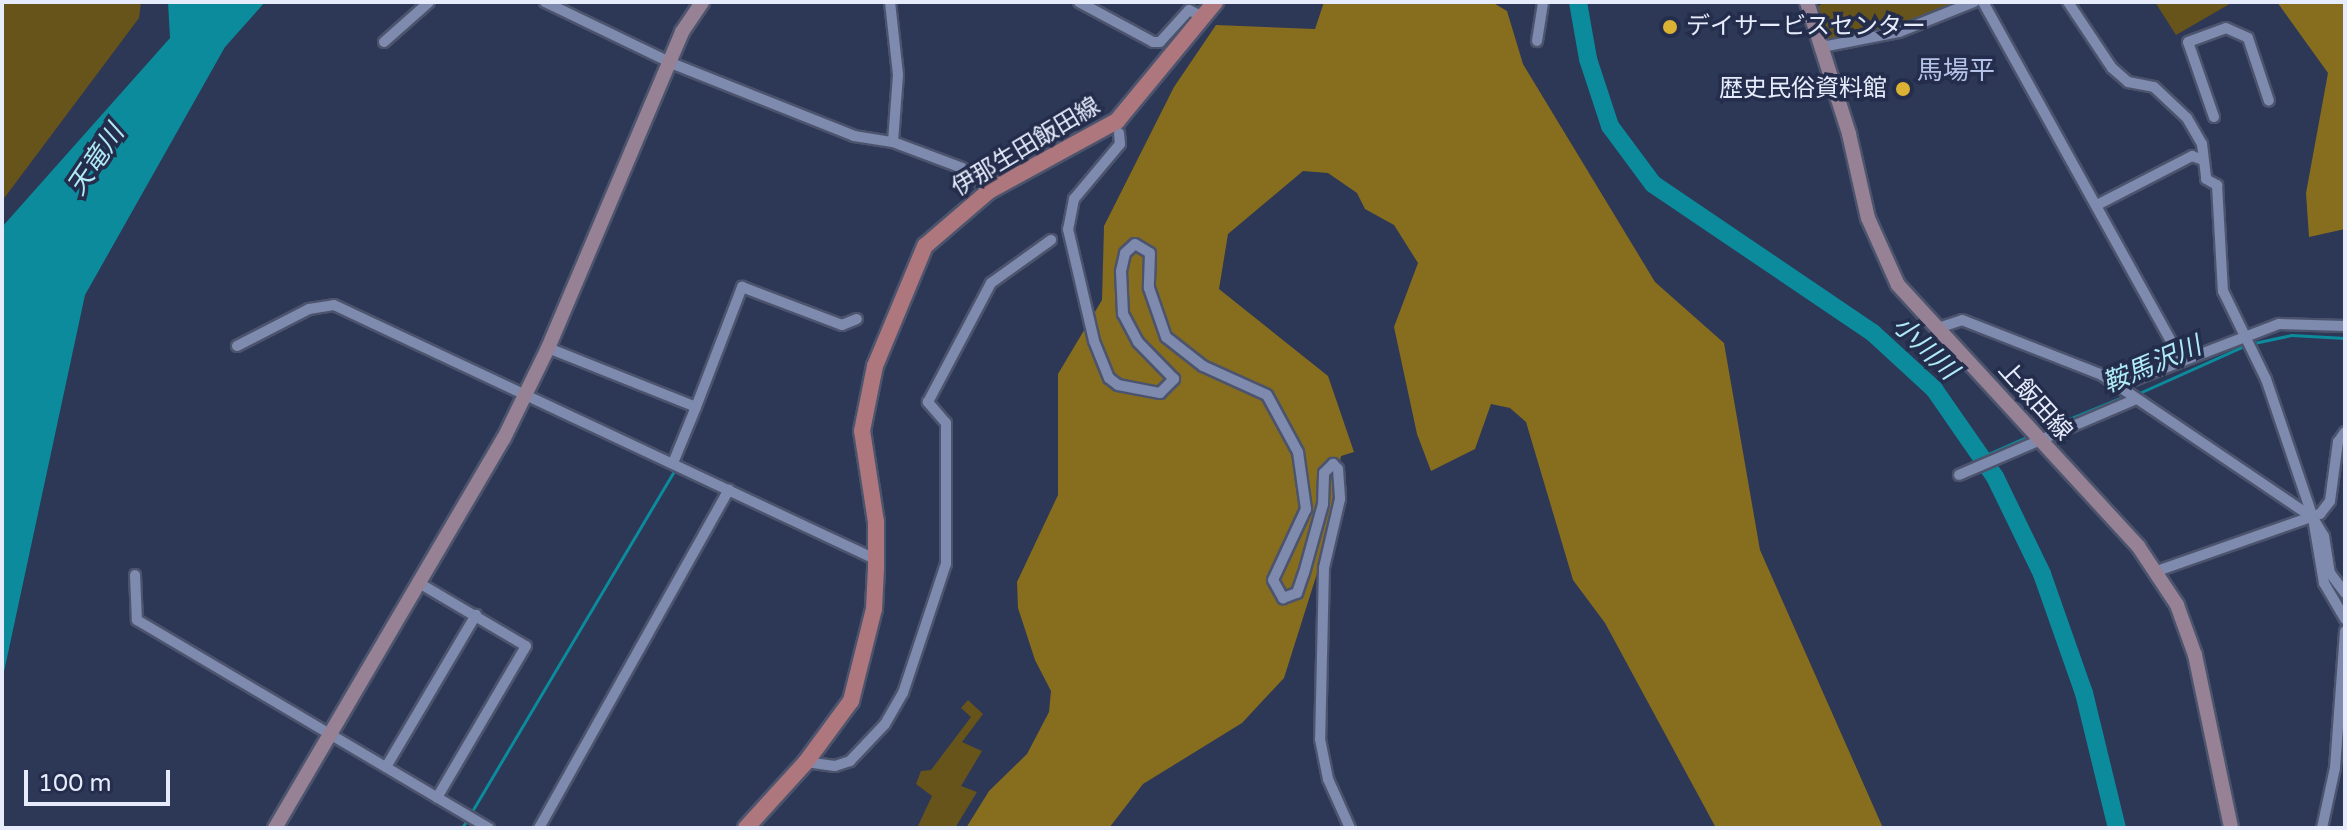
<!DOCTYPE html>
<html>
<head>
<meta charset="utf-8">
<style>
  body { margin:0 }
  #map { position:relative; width:2347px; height:830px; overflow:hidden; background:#2d3756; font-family:"Varela Round","Noto Sans JP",sans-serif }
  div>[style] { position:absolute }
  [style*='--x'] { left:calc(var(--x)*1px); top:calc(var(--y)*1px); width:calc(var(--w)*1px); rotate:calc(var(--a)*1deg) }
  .green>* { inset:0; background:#67541b }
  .forest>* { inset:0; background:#876d1e }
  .water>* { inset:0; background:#0b8b9c }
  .stream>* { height:3px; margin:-1.5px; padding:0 1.5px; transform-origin:1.5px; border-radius:1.5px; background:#0b8b9c }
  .river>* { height:18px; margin:-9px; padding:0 9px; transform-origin:9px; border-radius:9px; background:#0b8b9c }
  .roads { filter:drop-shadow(2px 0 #4c546d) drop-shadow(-2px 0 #4c546d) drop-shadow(0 2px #4c546d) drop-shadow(0 -2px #4c546d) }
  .street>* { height:10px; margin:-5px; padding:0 5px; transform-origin:5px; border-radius:5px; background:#7e8aae }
  .secondary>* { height:14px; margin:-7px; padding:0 7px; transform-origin:7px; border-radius:7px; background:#968195 }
  .primary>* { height:16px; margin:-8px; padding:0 8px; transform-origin:8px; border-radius:8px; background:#ae777d }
  .dots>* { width:22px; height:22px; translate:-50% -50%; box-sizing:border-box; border:4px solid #242d4b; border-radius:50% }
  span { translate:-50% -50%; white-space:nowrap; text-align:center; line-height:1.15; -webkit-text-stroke:7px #242d4b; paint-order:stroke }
  .poi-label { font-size:24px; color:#e6ecfc }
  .left { translate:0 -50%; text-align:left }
  .right { translate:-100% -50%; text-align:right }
  .street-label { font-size:24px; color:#e6ecfc }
  .neighbourhood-label { font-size:26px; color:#b5c3e9 }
  .water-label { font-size:26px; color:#afeaf5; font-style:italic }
  .frame { position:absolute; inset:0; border:4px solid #e6ecfc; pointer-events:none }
  .scale { position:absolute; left:24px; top:770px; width:146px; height:36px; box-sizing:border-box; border:4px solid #e6ecfc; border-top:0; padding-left:10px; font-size:24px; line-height:28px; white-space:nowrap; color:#e6ecfc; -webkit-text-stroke:6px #242d4b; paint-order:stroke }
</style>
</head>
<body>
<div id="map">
  <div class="green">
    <i style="clip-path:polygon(2px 2px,141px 2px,139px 18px,2px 201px)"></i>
    <i style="clip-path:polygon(1824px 2px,1972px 2px,1963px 11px,1822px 47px,1813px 10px)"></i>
    <i style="clip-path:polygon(2155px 2px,2233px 2px,2176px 35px)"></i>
    <i style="clip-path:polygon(968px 700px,983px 714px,962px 742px,982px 751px,961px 786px,977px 792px,955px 828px,917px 828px,932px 796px,916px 784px,921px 771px,931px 770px,971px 717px,961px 708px)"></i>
  </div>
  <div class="forest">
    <i style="clip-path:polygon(1324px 2px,1492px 2px,1507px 11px,1523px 64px,1655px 282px,1724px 343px,1760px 550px,1883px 828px,1716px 828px,1605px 623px,1573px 580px,1526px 422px,1510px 408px,1491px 404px,1475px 449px,1431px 471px,1417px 434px,1394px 327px,1418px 263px,1394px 225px,1365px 209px,1357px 193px,1328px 173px,1303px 171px,1228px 234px,1219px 289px,1328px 376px,1354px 452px,1341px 456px,1320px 564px,1284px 678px,1242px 723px,1143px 784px,1109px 828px,966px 828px,989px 791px,1027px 754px,1049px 712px,1051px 691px,1035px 660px,1018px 608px,1017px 582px,1058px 495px,1058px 374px,1102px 300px,1104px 226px,1174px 87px,1216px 25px,1315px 29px)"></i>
    <i style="clip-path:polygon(2277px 2px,2345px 2px,2345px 229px,2309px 237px,2306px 193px,2328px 73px)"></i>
  </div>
  <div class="water">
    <i style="clip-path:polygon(168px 2px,265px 2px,225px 47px,85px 295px,2px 681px,2px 227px,170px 38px)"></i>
  </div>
  <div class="stream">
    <i style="--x:2254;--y:343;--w:38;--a:-12"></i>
    <i style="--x:2291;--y:335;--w:54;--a:3.2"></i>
    <i style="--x:2137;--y:394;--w:120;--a:-24.2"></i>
    <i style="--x:2040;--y:431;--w:92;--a:-22.4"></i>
    <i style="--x:1981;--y:457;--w:52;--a:-23.6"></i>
    <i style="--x:462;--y:828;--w:415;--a:-59.3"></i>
  </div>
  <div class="river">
    <i style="--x:1578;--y:2;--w:58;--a:80"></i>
    <i style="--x:1588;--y:59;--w:71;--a:71.8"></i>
    <i style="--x:1610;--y:126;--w:72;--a:53.4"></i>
    <i style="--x:1653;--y:184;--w:266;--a:34.1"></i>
    <i style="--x:1873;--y:333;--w:83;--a:42.6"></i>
    <i style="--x:1934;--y:389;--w:107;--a:55.3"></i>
    <i style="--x:1995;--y:477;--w:108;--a:64.1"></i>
    <i style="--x:2042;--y:574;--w:126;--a:70.6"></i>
    <i style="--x:2084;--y:693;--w:139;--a:76.3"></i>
  </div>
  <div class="roads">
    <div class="street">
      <i style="--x:545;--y:2;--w:145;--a:25.7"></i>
      <i style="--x:676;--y:65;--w:192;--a:21.7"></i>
      <i style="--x:854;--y:136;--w:39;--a:9"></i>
      <i style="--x:893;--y:142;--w:74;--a:20.6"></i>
      <i style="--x:962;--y:168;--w:35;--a:40"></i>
      <i style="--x:890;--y:2;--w:73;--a:83.7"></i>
      <i style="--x:898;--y:75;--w:67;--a:94.3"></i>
      <i style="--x:1079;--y:2;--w:84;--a:28.4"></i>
      <i style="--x:1153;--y:42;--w:7;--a:0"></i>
      <i style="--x:1160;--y:42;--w:43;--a:-47.8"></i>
      <i style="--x:1189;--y:10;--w:13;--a:27"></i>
      <i style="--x:1983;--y:2;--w:407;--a:61"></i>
      <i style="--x:2068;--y:2;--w:79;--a:56.3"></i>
      <i style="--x:2112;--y:68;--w:21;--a:41"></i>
      <i style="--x:2128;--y:82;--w:26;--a:11"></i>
      <i style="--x:2154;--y:87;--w:45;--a:43.2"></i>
      <i style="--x:2187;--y:118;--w:30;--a:60"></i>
      <i style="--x:2202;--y:144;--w:35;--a:83"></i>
      <i style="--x:2206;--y:179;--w:13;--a:29"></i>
      <i style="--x:2217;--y:185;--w:106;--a:86.8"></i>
      <i style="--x:2223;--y:291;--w:98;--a:64"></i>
      <i style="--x:2266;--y:379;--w:147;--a:71.3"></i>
      <i style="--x:2313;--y:518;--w:66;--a:80.4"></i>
      <i style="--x:2324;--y:583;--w:42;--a:59.7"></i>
      <i style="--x:1537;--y:41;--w:39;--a:-81"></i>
      <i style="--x:384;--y:42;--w:60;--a:-41.6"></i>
      <i style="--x:1822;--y:47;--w:78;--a:-11"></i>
      <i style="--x:1899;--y:32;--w:81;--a:-21.8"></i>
      <i style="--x:2214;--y:117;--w:79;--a:-109.1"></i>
      <i style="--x:2188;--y:42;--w:40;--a:-20.2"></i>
      <i style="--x:2226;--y:28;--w:24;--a:24"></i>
      <i style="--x:2248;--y:38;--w:66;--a:71.6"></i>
      <i style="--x:1119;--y:133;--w:11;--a:85"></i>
      <i style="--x:1120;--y:144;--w:72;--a:129.9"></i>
      <i style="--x:1074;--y:199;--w:31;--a:101"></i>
      <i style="--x:1068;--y:229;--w:115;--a:76.9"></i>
      <i style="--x:1094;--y:341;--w:40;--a:68"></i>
      <i style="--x:1109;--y:378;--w:11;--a:38"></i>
      <i style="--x:1118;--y:385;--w:43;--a:10.8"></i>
      <i style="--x:1160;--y:393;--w:20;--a:-45"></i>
      <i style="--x:1174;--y:379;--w:52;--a:-134.2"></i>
      <i style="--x:1138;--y:342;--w:32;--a:-118"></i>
      <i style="--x:1123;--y:314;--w:43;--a:-92.7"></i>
      <i style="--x:1121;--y:271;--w:18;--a:-77"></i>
      <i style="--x:1125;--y:253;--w:13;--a:-42"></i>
      <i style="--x:1135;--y:244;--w:17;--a:31"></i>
      <i style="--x:1150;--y:253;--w:35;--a:92"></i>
      <i style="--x:1149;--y:288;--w:52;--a:70.9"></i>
      <i style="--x:1166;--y:337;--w:47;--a:38.1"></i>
      <i style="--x:1203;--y:366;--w:70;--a:24.4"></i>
      <i style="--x:1267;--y:395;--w:65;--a:61.5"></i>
      <i style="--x:1298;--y:452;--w:58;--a:82"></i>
      <i style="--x:1306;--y:509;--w:78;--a:114.9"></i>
      <i style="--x:1273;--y:580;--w:21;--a:61"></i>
      <i style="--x:1283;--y:598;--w:15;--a:-20"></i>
      <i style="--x:1297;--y:593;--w:21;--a:-71"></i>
      <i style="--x:1304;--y:573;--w:72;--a:-74.6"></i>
      <i style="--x:1323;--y:504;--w:31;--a:-88"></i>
      <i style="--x:1324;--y:473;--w:13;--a:-45"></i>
      <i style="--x:1333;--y:464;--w:7;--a:45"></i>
      <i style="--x:1338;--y:469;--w:30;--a:86"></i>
      <i style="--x:1340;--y:499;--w:71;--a:103.1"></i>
      <i style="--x:1324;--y:568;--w:171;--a:91.3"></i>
      <i style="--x:1320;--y:739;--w:41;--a:78.7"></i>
      <i style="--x:1328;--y:779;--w:54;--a:65.8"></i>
      <i style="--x:2099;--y:204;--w:105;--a:-27.3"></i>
      <i style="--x:2192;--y:156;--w:12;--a:20"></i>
      <i style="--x:1938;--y:328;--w:25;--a:-18"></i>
      <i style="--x:1962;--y:320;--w:150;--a:21.4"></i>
      <i style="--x:2102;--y:375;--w:255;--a:34.1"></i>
      <i style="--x:2313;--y:518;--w:21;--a:59"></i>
      <i style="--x:2324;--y:536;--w:37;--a:81"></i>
      <i style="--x:2330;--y:573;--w:25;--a:53"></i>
      <i style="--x:237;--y:346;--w:81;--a:-27.2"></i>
      <i style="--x:309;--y:309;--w:25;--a:-9"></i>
      <i style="--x:334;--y:305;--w:598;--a:25.15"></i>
      <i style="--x:548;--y:348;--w:159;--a:21.7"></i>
      <i style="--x:696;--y:407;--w:61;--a:112.3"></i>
      <i style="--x:2118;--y:386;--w:173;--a:-21.1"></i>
      <i style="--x:2279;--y:324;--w:66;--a:1.7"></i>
      <i style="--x:696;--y:407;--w:129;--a:-69"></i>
      <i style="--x:742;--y:287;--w:107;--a:20.8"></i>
      <i style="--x:842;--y:325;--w:16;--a:-22"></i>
      <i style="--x:1959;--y:475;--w:190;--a:-23.2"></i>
      <i style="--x:2157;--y:571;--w:173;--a:-19.3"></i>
      <i style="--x:2320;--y:514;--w:16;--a:-52"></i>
      <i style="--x:2330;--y:501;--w:60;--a:-82.3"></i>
      <i style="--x:2338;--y:442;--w:12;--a:-55"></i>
      <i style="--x:135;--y:575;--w:45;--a:87.5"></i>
      <i style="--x:137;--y:620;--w:409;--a:30.6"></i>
      <i style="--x:419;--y:583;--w:124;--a:30.5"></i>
      <i style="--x:526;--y:646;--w:176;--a:120.4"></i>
      <i style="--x:806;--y:762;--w:29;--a:8"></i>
      <i style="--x:835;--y:766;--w:16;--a:-18"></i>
      <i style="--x:850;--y:761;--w:51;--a:-46.6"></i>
      <i style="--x:885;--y:724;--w:36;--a:-60"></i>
      <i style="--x:903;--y:693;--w:136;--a:-71.6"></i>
      <i style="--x:946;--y:564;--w:141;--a:-90"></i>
      <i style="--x:946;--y:423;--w:28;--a:-131"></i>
      <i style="--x:928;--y:402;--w:135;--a:-62.1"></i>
      <i style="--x:991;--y:283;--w:74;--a:-35.6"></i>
      <i style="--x:386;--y:767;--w:177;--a:-59.4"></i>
      <i style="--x:539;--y:828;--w:388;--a:-60.7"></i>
      <i style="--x:2322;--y:828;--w:61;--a:-77.8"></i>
      <i style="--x:2335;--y:768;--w:137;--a:-85.8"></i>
    </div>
    <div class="secondary">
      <i style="--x:1807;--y:2;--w:139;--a:72.3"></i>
      <i style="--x:1849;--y:134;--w:86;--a:77.3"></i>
      <i style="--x:1868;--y:218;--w:73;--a:65.9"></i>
      <i style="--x:1898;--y:285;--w:355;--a:47.4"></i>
      <i style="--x:2138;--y:546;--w:71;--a:56.5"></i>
      <i style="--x:2177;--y:605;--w:53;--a:70.2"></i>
      <i style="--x:2195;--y:655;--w:177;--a:78.2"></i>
      <i style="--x:275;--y:828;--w:452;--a:-59.6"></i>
      <i style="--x:504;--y:438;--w:100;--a:-63.9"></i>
      <i style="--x:548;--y:348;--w:343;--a:-67"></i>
      <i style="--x:682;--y:32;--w:36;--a:-56"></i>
    </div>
    <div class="primary">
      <i style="--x:746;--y:828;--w:89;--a:-47.7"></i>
      <i style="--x:806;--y:762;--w:76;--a:-53.6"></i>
      <i style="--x:851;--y:701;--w:95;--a:-76"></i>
      <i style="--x:874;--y:609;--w:41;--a:-87.2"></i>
      <i style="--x:876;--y:568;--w:46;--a:-90"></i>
      <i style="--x:876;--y:522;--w:92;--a:-98.7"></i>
      <i style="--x:862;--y:431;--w:66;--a:-78.7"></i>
      <i style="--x:875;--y:366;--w:130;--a:-67.4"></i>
      <i style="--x:925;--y:246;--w:84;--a:-40.7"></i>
      <i style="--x:989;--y:191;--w:146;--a:-28.7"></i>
      <i style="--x:1117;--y:121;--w:154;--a:-50.5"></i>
    </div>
  </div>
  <div class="dots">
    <i style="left:1670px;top:27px;background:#dbb233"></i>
    <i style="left:1903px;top:89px;background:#dbb233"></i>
  </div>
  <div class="poi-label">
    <span class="left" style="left:1686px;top:27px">デイサービスセンター</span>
    <span class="right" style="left:1887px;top:89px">歴史民俗資料館</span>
  </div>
  <div class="street-label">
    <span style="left:1026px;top:147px;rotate:-31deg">伊那生田飯田線</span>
    <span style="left:2035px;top:401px;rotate:48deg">上飯田線</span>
  </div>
  <div class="neighbourhood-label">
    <span style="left:1956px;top:71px">馬場平</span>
  </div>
  <div class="water-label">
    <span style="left:96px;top:160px;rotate:-56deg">天竜川</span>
    <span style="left:1925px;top:348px;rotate:44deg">小川川</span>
    <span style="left:2152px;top:365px;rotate:-23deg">鞍馬沢川</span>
  </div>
  <div class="frame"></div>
  <div class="scale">100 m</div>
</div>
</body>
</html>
